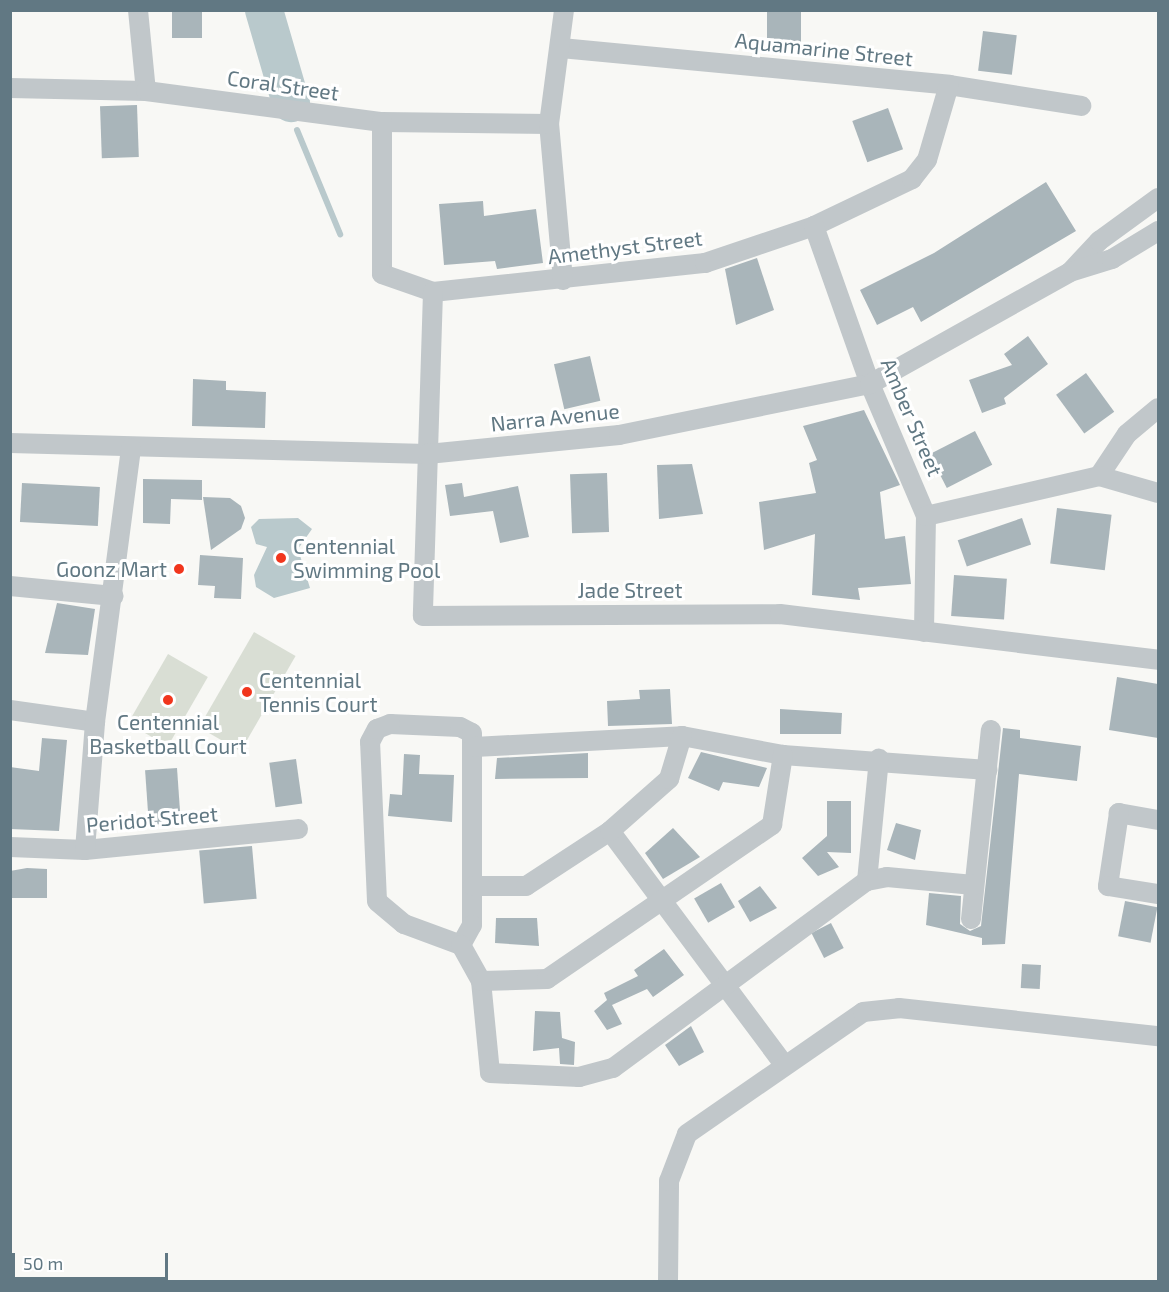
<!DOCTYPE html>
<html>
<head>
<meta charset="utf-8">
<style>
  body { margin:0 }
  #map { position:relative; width:1169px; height:1292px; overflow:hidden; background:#f8f8f5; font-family:"Exo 2",sans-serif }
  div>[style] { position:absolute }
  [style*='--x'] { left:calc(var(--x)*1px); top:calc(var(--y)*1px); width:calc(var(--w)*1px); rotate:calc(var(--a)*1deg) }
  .green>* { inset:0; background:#d9ded4; transform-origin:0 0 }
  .water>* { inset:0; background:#b9c9cc }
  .stream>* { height:6px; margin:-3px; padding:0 3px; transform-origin:3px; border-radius:3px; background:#b9c9cc }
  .river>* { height:38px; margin:-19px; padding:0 19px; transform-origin:19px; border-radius:19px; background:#b9c9cc }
  .building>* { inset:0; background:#a9b5ba; transform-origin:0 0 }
  .minor>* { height:20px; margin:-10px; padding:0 10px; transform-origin:10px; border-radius:10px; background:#c1c7ca }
  .dots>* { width:16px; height:16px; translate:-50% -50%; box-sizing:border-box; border:3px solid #fff; border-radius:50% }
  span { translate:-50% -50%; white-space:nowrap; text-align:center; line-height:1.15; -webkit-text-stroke:6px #fff; paint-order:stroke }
  .street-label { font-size:21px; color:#617883 }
  .poi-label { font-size:21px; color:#617883 }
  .left { translate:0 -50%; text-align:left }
  .right { translate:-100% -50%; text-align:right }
  .frame { position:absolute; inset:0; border:12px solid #617883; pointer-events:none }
  .scale { position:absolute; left:12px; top:1253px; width:156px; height:27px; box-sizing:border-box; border:3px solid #617883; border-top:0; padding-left:8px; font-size:18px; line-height:21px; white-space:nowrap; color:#617883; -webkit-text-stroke:4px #fff; paint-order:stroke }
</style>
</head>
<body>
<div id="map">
  <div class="green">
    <i style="left:254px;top:632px;width:48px;height:110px;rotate:30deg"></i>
    <i style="left:168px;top:654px;width:46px;height:80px;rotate:30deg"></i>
  </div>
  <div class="water">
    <i style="clip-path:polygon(298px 518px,312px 529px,298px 549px,310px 588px,274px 598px,256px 587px,254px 575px,267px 547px,256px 544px,251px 527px,259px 519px)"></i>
  </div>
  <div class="stream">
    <i style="--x:297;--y:130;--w:113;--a:67.5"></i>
  </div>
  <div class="river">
    <i style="--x:264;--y:10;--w:97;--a:73.8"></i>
  </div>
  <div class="building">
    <i style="left:172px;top:10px;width:30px;height:28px"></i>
    <i style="left:767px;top:10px;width:34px;height:36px"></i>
    <i style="left:983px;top:31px;width:34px;height:40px;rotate:7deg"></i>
    <i style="left:137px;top:105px;width:52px;height:37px;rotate:88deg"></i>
    <i style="left:888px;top:108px;width:44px;height:38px;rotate:70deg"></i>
    <i style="clip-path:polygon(1046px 182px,1076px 231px,921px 322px,913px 307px,877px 325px,860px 290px,934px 253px)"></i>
    <i style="clip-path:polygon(483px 201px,484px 216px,536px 209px,543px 263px,497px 269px,495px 261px,444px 265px,439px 204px)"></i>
    <i style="clip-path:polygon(757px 258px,774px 310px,736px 325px,725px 269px)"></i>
    <i style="clip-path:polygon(1028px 336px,1048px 364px,1004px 398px,1006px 404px,982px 413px,969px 380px,1012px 365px,1004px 354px)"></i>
    <i style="left:590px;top:356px;width:46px;height:37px;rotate:77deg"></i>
    <i style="left:1086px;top:373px;width:48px;height:37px;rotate:54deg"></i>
    <i style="clip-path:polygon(193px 379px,226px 381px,226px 390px,266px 392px,265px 428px,192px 426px)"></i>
    <i style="clip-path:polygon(864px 410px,900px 485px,880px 492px,885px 539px,905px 536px,911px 584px,858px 588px,860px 600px,812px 595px,815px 534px,764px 550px,759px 502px,816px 493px,809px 463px,817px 460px,803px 426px)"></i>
    <i style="left:975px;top:431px;width:38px;height:51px;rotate:63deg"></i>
    <i style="clip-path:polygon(692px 464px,703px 514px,659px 519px,657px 465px)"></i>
    <i style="left:607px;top:473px;width:59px;height:37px;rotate:88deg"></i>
    <i style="clip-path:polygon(143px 479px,202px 480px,202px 500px,171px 499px,170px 524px,143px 523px)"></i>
    <i style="left:22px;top:483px;width:78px;height:39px;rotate:3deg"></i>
    <i style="clip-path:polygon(462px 483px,464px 497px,518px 486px,529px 537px,500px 543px,493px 511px,450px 516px,445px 485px)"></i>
    <i style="clip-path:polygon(203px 497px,230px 498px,241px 506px,245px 518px,241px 529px,211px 550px)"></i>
    <i style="left:1057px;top:508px;width:55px;height:56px;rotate:7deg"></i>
    <i style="left:1022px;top:518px;width:28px;height:68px;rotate:71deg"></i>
    <i style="clip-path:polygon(200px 555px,243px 558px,241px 599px,214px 598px,215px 586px,198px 585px)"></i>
    <i style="left:954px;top:575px;width:53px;height:41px;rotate:4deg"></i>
    <i style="clip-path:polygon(57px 603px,95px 609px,88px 655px,45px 653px)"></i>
    <i style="clip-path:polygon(1117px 677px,1158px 684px,1158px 738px,1109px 730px)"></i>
    <i style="clip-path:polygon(670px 689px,672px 724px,608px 726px,607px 701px,640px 699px,639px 690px)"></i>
    <i style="clip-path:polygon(780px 709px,842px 713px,841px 734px,780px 734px)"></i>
    <i style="clip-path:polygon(1003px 728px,1020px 730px,1020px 738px,1081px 746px,1077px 781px,1019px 774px,1005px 944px,982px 945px,982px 938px,926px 925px,929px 893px,961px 896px,960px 924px,970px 931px,981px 926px)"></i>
    <i style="clip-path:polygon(42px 738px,67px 740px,59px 831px,10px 829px,10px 767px,39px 771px)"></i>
    <i style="clip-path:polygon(701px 752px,767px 768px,759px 787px,723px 782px,719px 791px,688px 778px)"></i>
    <i style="clip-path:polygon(588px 753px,588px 778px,495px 779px,497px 758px)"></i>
    <i style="clip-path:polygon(404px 754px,420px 755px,419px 774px,454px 775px,452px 822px,388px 816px,390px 794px,402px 795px)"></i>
    <i style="left:296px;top:759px;width:45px;height:27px;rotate:82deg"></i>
    <i style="left:177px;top:768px;width:55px;height:32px;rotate:86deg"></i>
    <i style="clip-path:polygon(827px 801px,851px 801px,851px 853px,827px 852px,839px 867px,818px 876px,802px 858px,827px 836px)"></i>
    <i style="clip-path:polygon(896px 823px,921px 830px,915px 860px,887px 850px)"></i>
    <i style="clip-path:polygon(673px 828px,700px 857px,663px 879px,645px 853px)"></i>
    <i style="left:252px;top:846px;width:53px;height:53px;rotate:85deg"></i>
    <i style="clip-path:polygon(27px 868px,47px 869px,47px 898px,10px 898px,10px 871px)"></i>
    <i style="left:721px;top:883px;width:28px;height:31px;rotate:60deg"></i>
    <i style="clip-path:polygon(760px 886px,777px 908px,750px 922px,738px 901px)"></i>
    <i style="left:1125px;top:901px;width:33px;height:36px;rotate:11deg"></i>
    <i style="clip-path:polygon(496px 918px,537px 918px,539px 946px,495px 943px)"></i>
    <i style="left:831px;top:923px;width:28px;height:22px;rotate:63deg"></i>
    <i style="clip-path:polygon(664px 949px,684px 975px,653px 997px,647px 989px,612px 1005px,622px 1024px,607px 1030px,594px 1011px,607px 1000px,604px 993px,638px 976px,634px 970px)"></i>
    <i style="left:1022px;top:964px;width:19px;height:24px;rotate:3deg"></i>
    <i style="clip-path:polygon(535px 1011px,560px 1012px,562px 1038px,575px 1042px,574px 1065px,560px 1064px,559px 1048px,533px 1051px)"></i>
    <i style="clip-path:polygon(691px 1026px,704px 1052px,679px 1066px,665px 1045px)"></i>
  </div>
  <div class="minor">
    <i style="--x:138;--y:10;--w:81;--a:84.4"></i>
    <i style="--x:561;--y:48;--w:390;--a:5.4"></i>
    <i style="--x:949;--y:85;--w:134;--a:9"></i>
    <i style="--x:10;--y:88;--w:136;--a:1.3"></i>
    <i style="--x:146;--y:91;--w:238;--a:7.5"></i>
    <i style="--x:382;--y:122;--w:167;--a:0.7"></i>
    <i style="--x:382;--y:122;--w:152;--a:90"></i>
    <i style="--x:382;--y:274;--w:54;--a:19.4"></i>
    <i style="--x:433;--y:292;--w:274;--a:-6.1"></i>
    <i style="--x:705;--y:263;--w:115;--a:-18.7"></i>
    <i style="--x:814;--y:226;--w:109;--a:-25.6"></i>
    <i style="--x:912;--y:179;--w:24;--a:-52"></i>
    <i style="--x:927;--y:160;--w:78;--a:-73.7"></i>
    <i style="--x:814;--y:226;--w:168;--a:70.5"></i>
    <i style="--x:870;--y:384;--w:143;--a:67"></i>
    <i style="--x:926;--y:516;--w:116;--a:91"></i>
    <i style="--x:1072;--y:270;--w:40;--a:-47"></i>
    <i style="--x:1099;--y:241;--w:73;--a:-36.1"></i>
    <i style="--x:563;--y:280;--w:157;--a:-95.1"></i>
    <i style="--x:549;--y:124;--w:115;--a:-82.5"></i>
    <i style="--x:433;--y:292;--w:324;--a:91.8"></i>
    <i style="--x:423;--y:616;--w:357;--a:-0.3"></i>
    <i style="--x:780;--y:614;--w:381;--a:6.9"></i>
    <i style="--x:10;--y:443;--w:418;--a:1.5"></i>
    <i style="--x:428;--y:454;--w:192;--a:-5.7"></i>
    <i style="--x:619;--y:435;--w:256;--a:-11.5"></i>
    <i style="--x:870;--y:384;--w:229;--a:-29.2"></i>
    <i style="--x:1070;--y:272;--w:44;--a:-17.2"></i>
    <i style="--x:1112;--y:259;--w:54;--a:-31.3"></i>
    <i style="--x:1099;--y:476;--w:50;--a:-56.3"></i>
    <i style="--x:1127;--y:434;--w:40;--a:-40"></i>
    <i style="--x:926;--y:516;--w:178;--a:-13"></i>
    <i style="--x:1099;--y:476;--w:61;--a:16.1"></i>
    <i style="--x:10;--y:586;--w:104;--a:5.5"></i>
    <i style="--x:10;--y:710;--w:86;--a:8"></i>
    <i style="--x:390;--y:724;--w:70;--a:2.5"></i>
    <i style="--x:460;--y:727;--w:13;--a:27"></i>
    <i style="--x:472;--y:733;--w:192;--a:90"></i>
    <i style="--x:472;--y:925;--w:23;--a:119"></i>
    <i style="--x:461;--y:945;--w:61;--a:-159.8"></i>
    <i style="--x:404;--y:924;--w:35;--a:-140"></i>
    <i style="--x:377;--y:901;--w:159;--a:-92.5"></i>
    <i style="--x:370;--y:742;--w:15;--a:-62"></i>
    <i style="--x:377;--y:729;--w:14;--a:-21"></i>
    <i style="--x:474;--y:747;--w:208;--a:-3"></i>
    <i style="--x:682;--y:736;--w:103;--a:10.7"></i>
    <i style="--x:783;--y:755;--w:205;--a:4.2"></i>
    <i style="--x:1158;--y:820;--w:40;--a:-170"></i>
    <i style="--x:1119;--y:813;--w:74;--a:98.6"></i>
    <i style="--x:1108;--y:886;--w:51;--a:9.1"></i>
    <i style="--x:610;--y:831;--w:289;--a:53.3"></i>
    <i style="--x:10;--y:847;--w:75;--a:2.3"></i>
    <i style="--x:85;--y:850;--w:214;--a:-5.6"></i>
    <i style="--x:85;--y:850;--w:128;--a:-85.5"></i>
    <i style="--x:95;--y:722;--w:276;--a:-82.5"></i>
    <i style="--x:867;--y:881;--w:123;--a:-84.4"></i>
    <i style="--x:473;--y:886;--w:53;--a:0"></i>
    <i style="--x:526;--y:886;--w:100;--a:-33.2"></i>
    <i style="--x:610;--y:831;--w:79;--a:-41.4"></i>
    <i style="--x:669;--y:779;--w:45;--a:-73.2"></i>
    <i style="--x:971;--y:919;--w:190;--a:-84"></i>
    <i style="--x:461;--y:945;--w:41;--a:60.9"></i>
    <i style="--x:481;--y:981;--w:92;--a:84.4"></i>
    <i style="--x:490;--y:1073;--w:89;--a:2.6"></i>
    <i style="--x:579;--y:1077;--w:35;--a:-15"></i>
    <i style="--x:613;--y:1068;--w:315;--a:-36.4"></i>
    <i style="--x:867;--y:881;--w:20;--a:-11"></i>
    <i style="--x:887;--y:877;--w:87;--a:5.3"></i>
    <i style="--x:481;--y:981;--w:66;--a:-1.7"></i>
    <i style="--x:547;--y:979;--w:273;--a:-34.4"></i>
    <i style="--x:772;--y:825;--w:71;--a:-81.1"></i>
    <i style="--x:668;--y:1282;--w:101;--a:-89.4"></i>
    <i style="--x:669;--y:1181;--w:50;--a:-69"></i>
    <i style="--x:687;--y:1134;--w:214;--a:-34.7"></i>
    <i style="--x:863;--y:1012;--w:36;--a:-6"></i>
    <i style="--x:899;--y:1008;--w:261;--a:6.2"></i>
  </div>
  <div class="dots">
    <i style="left:281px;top:558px;background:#f1361d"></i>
    <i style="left:179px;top:569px;background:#f1361d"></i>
    <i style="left:247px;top:692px;background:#f1361d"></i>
    <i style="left:168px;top:700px;background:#f1361d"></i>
  </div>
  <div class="street-label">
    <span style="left:824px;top:49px;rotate:6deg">Aquamarine Street</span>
    <span style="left:283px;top:85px;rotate:8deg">Coral Street</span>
    <span style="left:625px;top:247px;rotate:-7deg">Amethyst Street</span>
    <span style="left:555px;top:417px;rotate:-6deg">Narra Avenue</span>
    <span style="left:912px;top:417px;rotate:67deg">Amber Street</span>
    <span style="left:630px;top:590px">Jade Street</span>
    <span style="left:152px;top:819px;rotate:-5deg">Peridot Street</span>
  </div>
  <div class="poi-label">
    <span class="left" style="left:293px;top:558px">Centennial<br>Swimming Pool</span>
    <span class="right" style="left:167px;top:569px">Goonz Mart</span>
    <span class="left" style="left:259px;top:692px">Centennial<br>Tennis Court</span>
    <span style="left:168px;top:734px">Centennial<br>Basketball Court</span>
  </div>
  <div class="frame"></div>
  <div class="scale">50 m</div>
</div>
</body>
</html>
